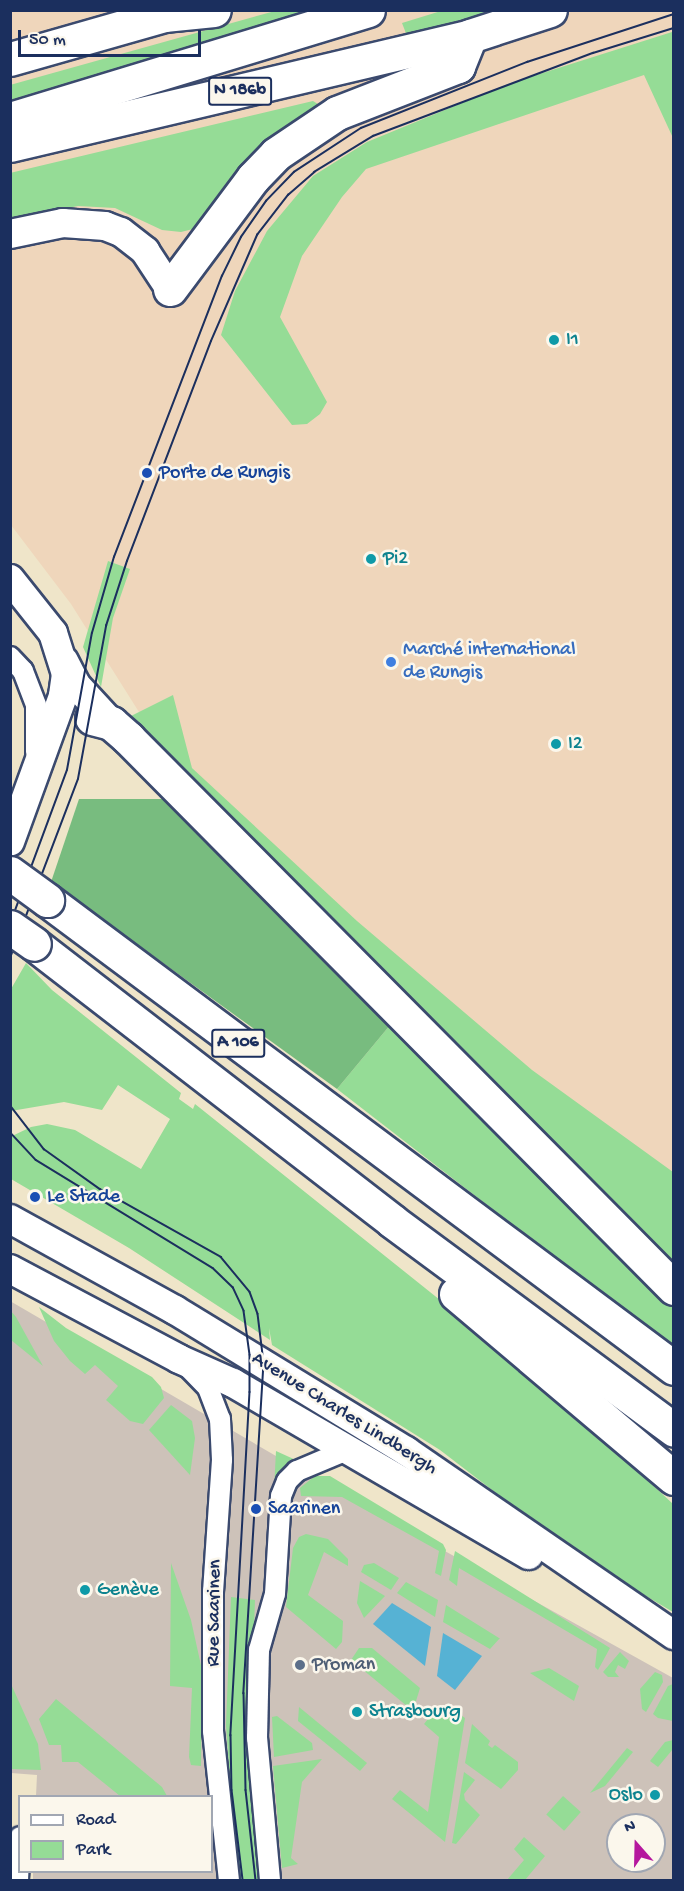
<!DOCTYPE html>
<html>
<head>
<meta charset="utf-8">
<style>
  body { margin:0 }
  #map { position:relative; width:684px; height:1891px; overflow:hidden; background:#efe5c9; font-family:"Gochi Hand",sans-serif }
  div>[style] { position:absolute }
  [style*='--x'] { left:calc(var(--x)*1px); top:calc(var(--y)*1px); width:calc(var(--w)*1px); rotate:calc(var(--a)*1deg) }
  .built>* { inset:0; background:#efd6bb }
  .industrial>* { inset:0; background:#cdc2b9 }
  .green>* { inset:0; background:#95dc96; transform-origin:0 0 }
  .forest>* { inset:0; background:#78bc7f }
  .water>* { inset:0; background:#56b2d4 }
  .roads { filter:drop-shadow(2px 0 #3b4a6e) drop-shadow(-2px 0 #3b4a6e) drop-shadow(0 2px #3b4a6e) drop-shadow(0 -2px #3b4a6e) }
  .minor>* { height:20px; margin:-10px; padding:0 10px; transform-origin:10px; border-radius:10px; background:#fff }
  .secondary>* { height:28px; margin:-14px; padding:0 14px; transform-origin:14px; border-radius:14px; background:#fff }
  .trunk>* { height:33px; margin:-16.5px; padding:0 16.5px; transform-origin:16.5px; border-radius:16.5px; background:#fff }
  .motorway>* { height:33px; margin:-16.5px; padding:0 16.5px; transform-origin:16.5px; border-radius:16.5px; background:#fff }
  .tram>* { height:1.5px; margin:-0.75px; padding:0 0.75px; transform-origin:0.75px; border-radius:0.75px; background:#1b2f5e }
  .bridges { filter:drop-shadow(2px 0 #3b4a6e) drop-shadow(-2px 0 #3b4a6e) drop-shadow(0 2px #3b4a6e) drop-shadow(0 -2px #3b4a6e) }
  .motorway-bridge>* { height:33px; margin:-16.5px; padding:0 16.5px; transform-origin:16.5px; border-radius:16.5px; background:#fff }
  .dots>* { width:16px; height:16px; translate:-50% -50%; box-sizing:border-box; border:3px solid #fbf7ec; border-radius:50% }
  span { translate:-50% -50%; white-space:nowrap; text-align:center; line-height:1.15; -webkit-text-stroke:5px #fbf7ec; paint-order:stroke }
  .shield-label span { padding:2px 4px; background:#fbf7ec; border:2px solid; border-radius:4px; -webkit-text-stroke-width:0 }
  .shield-label { font-size:18px; color:#1b2f5e; font-weight:700 }
  .culture-label { font-size:20px; color:#0d838f }
  .left { translate:0 -50%; text-align:left }
  .right { translate:-100% -50%; text-align:right }
  .transit-label { font-size:20px; color:#164399 }
  .shop-label { font-size:20px; color:#366cbe }
  .street-label { font-size:20px; color:#1b2f5e }
  .service-label { font-size:20px; color:#4e5e75 }
  .frame { position:absolute; inset:0; border:12px solid #1b2f5e; pointer-events:none }
  .legend { position:absolute; left:18px; top:1795px; width:195px; height:78px; box-sizing:border-box; background:#fbf7ec; border:2px solid #a1a7b3; margin:0; padding:8px 10px; list-style:none; font-size:18px; color:#1b2f5e }
  .legend li { display:flex; align-items:center; gap:12px; height:30px }
  .legend b { width:30px; border:2px solid #a1a7b3 }
  .north { position:absolute; left:606px; top:1813px; width:60px; height:60px; box-sizing:border-box; background:#fbf7ec; border:2px solid #a1a7b3; border-radius:50%; rotate:340deg; font-size:16px; font-weight:700; line-height:24px; text-align:center; color:#1b2f5e }
  .north::after { content:''; display:block; margin:auto; width:21px; height:27px; background:#b5179e; clip-path:polygon(50% 0,100% 100%,50% 72%,0 100%) }
  .scale { position:absolute; left:18px; top:30px; width:183px; height:27px; box-sizing:border-box; border:3px solid #1b2f5e; border-top:0; padding-left:8px; font-size:18px; line-height:21px; white-space:nowrap; color:#1b2f5e; -webkit-text-stroke:4px #fbf7ec; paint-order:stroke }
</style>
</head>
<body>
<div id="map">
  <div class="built">
    <i style="clip-path:polygon(11px 11px,673px 11px,673px 1228px,380px 957px,144px 720px,71px 604px,11px 525px)"></i>
  </div>
  <div class="industrial">
    <i style="clip-path:polygon(evenodd,10px 1301px,319px 1481px,673px 1678px,673px 1880px,33px 1880px,33px 1872px,212px 1872px,212px 1796px,36px 1796px,37px 1775px,11px 1773px,10px 1301px,618px 1825px,654px 1825px,654px 1861px,618px 1861px,618px 1825px)"></i>
  </div>
  <div class="green">
    <i style="clip-path:polygon(275px 11px,325px 11px,11px 100px,10px 85px)"></i>
    <i style="clip-path:polygon(441px 11px,492px 11px,407px 36px,402px 23px)"></i>
    <i style="clip-path:polygon(672px 32px,673px 138px,644px 75px,366px 169px,342px 197px,302px 256px,280px 317px,327px 402px,320px 414px,307px 424px,292px 425px,221px 335px,235px 291px,267px 231px,313px 176px,367px 142px,508px 84px)"></i>
    <i style="clip-path:polygon(313px 101px,321px 106px,197px 228px,181px 232px,162px 230px,115px 208px,78px 206px,11px 219px,10px 173px)"></i>
    <i style="clip-path:polygon(108px 561px,130px 569px,113px 618px,101px 687px,83px 647px)"></i>
    <i style="clip-path:polygon(173px 695px,192px 768px,357px 921px,532px 1070px,673px 1172px,673px 1275px,127px 718px)"></i>
    <i style="clip-path:polygon(26px 963px,52px 990px,181px 1093px,179px 1099px,193px 1109px,195px 1104px,545px 1384px,673px 1504px,673px 1612px,518px 1520px,518px 1510px,440px 1450px,272px 1345px,269px 1328px,270px 1340px,129px 1248px,11px 1179px,10px 1137px,31px 1127px,47px 1124px,75px 1130px,141px 1169px,170px 1119px,118px 1085px,102px 1110px,64px 1102px,11px 1111px,11px 989px)"></i>
    <i style="clip-path:polygon(391px 1024px,673px 1302px,673px 1349px,337px 1089px)"></i>
    <i style="clip-path:polygon(39px 1307px,66px 1328px,152px 1377px,161px 1387px,164px 1398px,143px 1424px,130px 1421px,106px 1400px,118px 1386px,95px 1365px,85px 1374px,70px 1361px,54px 1341px)"></i>
    <i style="clip-path:polygon(10px 1310px,16px 1317px,43px 1366px,11px 1340px)"></i>
    <i style="clip-path:polygon(171px 1405px,192px 1421px,195px 1438px,190px 1475px,149px 1430px)"></i>
    <i style="clip-path:polygon(276px 1451px,298px 1461px,274px 1489px)"></i>
    <i style="clip-path:polygon(315px 1476px,330px 1476px,443px 1544px,446px 1550px,441px 1576px,435px 1573px,439px 1551px,342px 1497px,301px 1496px,300px 1488px)"></i>
    <i style="clip-path:polygon(306px 1534px,328px 1539px,348px 1559px,348px 1566px,324px 1552px,308px 1595px,343px 1621px,342px 1642px,336px 1649px,286px 1607px,293px 1548px,299px 1537px)"></i>
    <i style="clip-path:polygon(455px 1551px,610px 1648px,598px 1670px,595px 1667px,597px 1649px,459px 1568px,457px 1586px,449px 1580px)"></i>
    <i style="clip-path:polygon(171px 1563px,191px 1620px,202px 1670px,201px 1766px,191px 1765px,189px 1757px,192px 1688px,170px 1686px)"></i>
    <i style="clip-path:polygon(374px 1563px,399px 1578px,391px 1590px,361px 1572px,364px 1565px)"></i>
    <i style="clip-path:polygon(360px 1581px,385px 1596px,364px 1618px,357px 1603px)"></i>
    <i style="clip-path:polygon(406px 1582px,438px 1600px,435px 1617px,397px 1593px)"></i>
    <i style="clip-path:polygon(231px 1597px,255px 1600px,250px 1740px,261px 1880px,237px 1880px,226px 1725px)"></i>
    <i style="clip-path:polygon(446px 1605px,499px 1638px,500px 1638px,490px 1649px,443px 1622px)"></i>
    <i style="clip-path:polygon(359px 1648px,372px 1648px,420px 1688px,413px 1711px,351px 1660px)"></i>
    <i style="clip-path:polygon(620px 1652px,629px 1661px,625px 1669px,618px 1665px,615px 1672px,619px 1677px,608px 1677px,603px 1672px)"></i>
    <i style="clip-path:polygon(549px 1668px,579px 1686px,574px 1701px,530px 1673px)"></i>
    <i style="clip-path:polygon(655px 1672px,662px 1675px,663px 1682px,646px 1712px,642px 1709px,640px 1689px)"></i>
    <i style="clip-path:polygon(11px 1684px,38px 1744px,41px 1770px,11px 1769px)"></i>
    <i style="clip-path:polygon(673px 1684px,673px 1721px,658px 1718px,653px 1714px,668px 1686px)"></i>
    <i style="clip-path:polygon(56px 1699px,162px 1787px,167px 1796px,120px 1796px,78px 1762px,62px 1762px,61px 1745px,49px 1745px,39px 1719px)"></i>
    <i style="clip-path:polygon(447px 1705px,465px 1718px,445px 1842px,392px 1799px,400px 1790px,428px 1812px,439px 1737px,424px 1724px,436px 1709px)"></i>
    <i style="clip-path:polygon(299px 1707px,367px 1763px,360px 1771px,298px 1721px)"></i>
    <i style="clip-path:polygon(277px 1716px,312px 1743px,313px 1750px,274px 1757px,272px 1717px)"></i>
    <i style="clip-path:polygon(472px 1724px,490px 1741px,488px 1745px,492px 1748px,495px 1745px,518px 1762px,518px 1770px,501px 1789px,465px 1763px)"></i>
    <i style="clip-path:polygon(673px 1740px,673px 1749px,658px 1767px,650px 1761px,665px 1742px)"></i>
    <i style="clip-path:polygon(627px 1748px,633px 1752px,605px 1786px,590px 1793px)"></i>
    <i style="clip-path:polygon(322px 1759px,302px 1782px,291px 1858px,298px 1864px,282px 1868px,273px 1766px)"></i>
    <i style="clip-path:polygon(464px 1772px,475px 1780px,464px 1794px,465px 1800px,480px 1815px,456px 1844px,452px 1843px)"></i>
    <i style="left:563px;top:1796px;width:24px;height:25px;rotate:42deg"></i>
    <i style="clip-path:polygon(524px 1837px,545px 1856px,525px 1880px,507px 1880px,524px 1860px,514px 1849px)"></i>
  </div>
  <div class="forest">
    <i style="clip-path:polygon(79px 799px,167px 799px,391px 1024px,337px 1089px,51px 882px)"></i>
  </div>
  <div class="water">
    <i style="clip-path:polygon(392px 1603px,431px 1627px,425px 1666px,373px 1624px)"></i>
    <i style="clip-path:polygon(443px 1633px,482px 1656px,455px 1690px,437px 1676px)"></i>
  </div>
  <div class="roads">
    <div class="minor">
      <i style="--x:10;--y:657;--w:19;--a:47"></i>
      <i style="--x:23;--y:671;--w:36;--a:69"></i>
      <i style="--x:36;--y:705;--w:47;--a:90"></i>
      <i style="--x:188;--y:1367;--w:29;--a:46"></i>
      <i style="--x:208;--y:1388;--w:33;--a:69"></i>
      <i style="--x:220;--y:1419;--w:41;--a:87.2"></i>
      <i style="--x:222;--y:1460;--w:131;--a:93.9"></i>
      <i style="--x:213;--y:1591;--w:140;--a:90"></i>
      <i style="--x:213;--y:1731;--w:150;--a:83.9"></i>
      <i style="--x:18;--y:1880;--w:43;--a:-87.3"></i>
      <i style="--x:270;--y:1880;--w:143;--a:-95.2"></i>
      <i style="--x:257;--y:1738;--w:88;--a:-88.7"></i>
      <i style="--x:259;--y:1650;--w:58;--a:-74.1"></i>
      <i style="--x:275;--y:1594;--w:98;--a:-86.5"></i>
      <i style="--x:281;--y:1496;--w:16;--a:-68"></i>
      <i style="--x:287;--y:1481;--w:14;--a:-45"></i>
      <i style="--x:297;--y:1471;--w:54;--a:-22.8"></i>
    </div>
    <div class="secondary">
      <i style="--x:10;--y:234;--w:54;--a:-11.7"></i>
      <i style="--x:63;--y:223;--w:42;--a:4.1"></i>
      <i style="--x:105;--y:226;--w:17;--a:21"></i>
      <i style="--x:121;--y:232;--w:31;--a:38"></i>
      <i style="--x:145;--y:251;--w:45;--a:56.7"></i>
      <i style="--x:10;--y:579;--w:69;--a:51.5"></i>
      <i style="--x:53;--y:633;--w:43;--a:72.4"></i>
      <i style="--x:66;--y:674;--w:22;--a:98"></i>
      <i style="--x:63;--y:696;--w:155;--a:110"></i>
      <i style="--x:64;--y:661;--w:28;--a:63"></i>
      <i style="--x:77;--y:686;--w:50;--a:47.4"></i>
      <i style="--x:10;--y:1219;--w:188;--a:28.9"></i>
      <i style="--x:175;--y:1310;--w:271;--a:31.4"></i>
      <i style="--x:406;--y:1451;--w:325;--a:34.5"></i>
      <i style="--x:10;--y:1269;--w:191;--a:28"></i>
      <i style="--x:179;--y:1359;--w:59;--a:24"></i>
      <i style="--x:233;--y:1383;--w:342;--a:30.2"></i>
    </div>
    <div class="trunk">
      <i style="--x:10;--y:59;--w:160;--a:-15.9"></i>
      <i style="--x:164;--y:15;--w:50;--a:-5.7"></i>
      <i style="--x:10;--y:119;--w:374;--a:-16.9"></i>
      <i style="--x:10;--y:145;--w:473;--a:-13.3"></i>
      <i style="--x:470;--y:36;--w:84;--a:-18"></i>
      <i style="--x:170;--y:289;--w:139;--a:-53.2"></i>
      <i style="--x:253;--y:178;--w:33;--a:-46"></i>
      <i style="--x:276;--y:154;--w:73;--a:-33.9"></i>
      <i style="--x:337;--y:113;--w:130;--a:-21.2"></i>
      <i style="--x:458;--y:66;--w:32;--a:-68"></i>
    </div>
    <div class="motorway">
      <i style="--x:92;--y:718;--w:20;--a:15"></i>
      <i style="--x:111;--y:723;--w:23;--a:41"></i>
      <i style="--x:128;--y:738;--w:775;--a:45.21"></i>
      <i style="--x:47;--y:900;--w:782;--a:36.74"></i>
      <i style="--x:34;--y:944;--w:453;--a:37.7"></i>
      <i style="--x:392;--y:1221;--w:351;--a:36.5"></i>
      <i style="--x:456;--y:1294;--w:285;--a:40.2"></i>
    </div>
  </div>
  <div class="tram">
    <i style="--x:10;--y:924;--w:164;--a:-69.7"></i>
    <i style="--x:67;--y:770;--w:139;--a:-79.7"></i>
    <i style="--x:92;--y:633;--w:79;--a:-73.9"></i>
    <i style="--x:114;--y:557;--w:301;--a:-69"></i>
    <i style="--x:222;--y:276;--w:43;--a:-64"></i>
    <i style="--x:241;--y:237;--w:44;--a:-55.2"></i>
    <i style="--x:266;--y:201;--w:40;--a:-46"></i>
    <i style="--x:294;--y:172;--w:80;--a:-33.3"></i>
    <i style="--x:361;--y:128;--w:179;--a:-21.7"></i>
    <i style="--x:527;--y:62;--w:155;--a:-18.1"></i>
    <i style="--x:10;--y:958;--w:191;--a:-69.2"></i>
    <i style="--x:78;--y:779;--w:156;--a:-79.6"></i>
    <i style="--x:106;--y:626;--w:68;--a:-72.1"></i>
    <i style="--x:127;--y:561;--w:235;--a:-69.1"></i>
    <i style="--x:211;--y:341;--w:116;--a:-66.5"></i>
    <i style="--x:257;--y:235;--w:51;--a:-52.2"></i>
    <i style="--x:288;--y:195;--w:35;--a:-41"></i>
    <i style="--x:314;--y:172;--w:69;--a:-31.4"></i>
    <i style="--x:373;--y:136;--w:235;--a:-20.7"></i>
    <i style="--x:593;--y:53;--w:85;--a:-17.2"></i>
    <i style="--x:10;--y:1105;--w:56;--a:52.3"></i>
    <i style="--x:44;--y:1149;--w:69;--a:35.5"></i>
    <i style="--x:100;--y:1189;--w:139;--a:29.3"></i>
    <i style="--x:221;--y:1257;--w:45;--a:50.4"></i>
    <i style="--x:250;--y:1292;--w:23;--a:70"></i>
    <i style="--x:258;--y:1314;--w:49;--a:83"></i>
    <i style="--x:264;--y:1363;--w:331;--a:93.5"></i>
    <i style="--x:244;--y:1693;--w:97;--a:88.8"></i>
    <i style="--x:246;--y:1790;--w:91;--a:83.7"></i>
    <i style="--x:10;--y:1132;--w:38;--a:47"></i>
    <i style="--x:36;--y:1160;--w:207;--a:31.4"></i>
    <i style="--x:213;--y:1268;--w:28;--a:44"></i>
    <i style="--x:233;--y:1287;--w:26;--a:65"></i>
    <i style="--x:244;--y:1311;--w:44;--a:82.2"></i>
    <i style="--x:250;--y:1355;--w:37;--a:90"></i>
    <i style="--x:250;--y:1392;--w:344;--a:93.2"></i>
    <i style="--x:231;--y:1735;--w:55;--a:89"></i>
    <i style="--x:232;--y:1790;--w:91;--a:83"></i>
  </div>
  <div class="bridges">
    <div class="motorway-bridge">
      <i style="--x:10;--y:873;--w:46;--a:36.1"></i>
      <i style="--x:10;--y:927;--w:29;--a:35"></i>
    </div>
  </div>
  <div class="dots">
    <i style="left:554px;top:340px;background:#0f9aa8"></i>
    <i style="left:147px;top:473px;background:#1a4fb4"></i>
    <i style="left:371px;top:559px;background:#0f9aa8"></i>
    <i style="left:391px;top:662px;background:#3f7fe0"></i>
    <i style="left:556px;top:744px;background:#0f9aa8"></i>
    <i style="left:35px;top:1197px;background:#1a4fb4"></i>
    <i style="left:256px;top:1509px;background:#1a4fb4"></i>
    <i style="left:85px;top:1590px;background:#0f9aa8"></i>
    <i style="left:300px;top:1665px;background:#5c6f8a"></i>
    <i style="left:357px;top:1712px;background:#0f9aa8"></i>
    <i style="left:655px;top:1795px;background:#0f9aa8"></i>
  </div>
  <div class="shield-label">
    <span style="left:240px;top:91px">N 186b</span>
    <span style="left:238px;top:1043px">A 106</span>
  </div>
  <div class="culture-label">
    <span class="left" style="left:566px;top:340px">I1</span>
    <span class="left" style="left:383px;top:559px">Pi2</span>
    <span class="left" style="left:568px;top:744px">I2</span>
    <span class="left" style="left:97px;top:1590px">Genève</span>
    <span class="left" style="left:369px;top:1712px">Strasbourg</span>
    <span class="right" style="left:643px;top:1795px">Oslo</span>
  </div>
  <div class="transit-label">
    <span class="left" style="left:159px;top:473px">Porte de Rungis</span>
    <span class="left" style="left:47px;top:1197px">Le Stade</span>
    <span class="left" style="left:268px;top:1509px">Saarinen</span>
  </div>
  <div class="shop-label">
    <span class="left" style="left:403px;top:662px">Marché international<br>de Rungis</span>
  </div>
  <div class="street-label">
    <span style="left:344px;top:1414px;rotate:32deg">Avenue Charles Lindbergh</span>
    <span style="left:215px;top:1613px;rotate:-89deg">Rue Saarinen</span>
  </div>
  <div class="service-label">
    <span class="left" style="left:312px;top:1665px">Proman</span>
  </div>
  <div class="frame"></div>
  <ul class="legend">
  <li><b style="height:8px;background:#fff"></b>Road</li>
  <li><b style="height:16px;background:#95dc96"></b>Park</li>
  </ul>
  <div class="north">N</div>
  <div class="scale">50 m</div>
</div>
</body>
</html>
